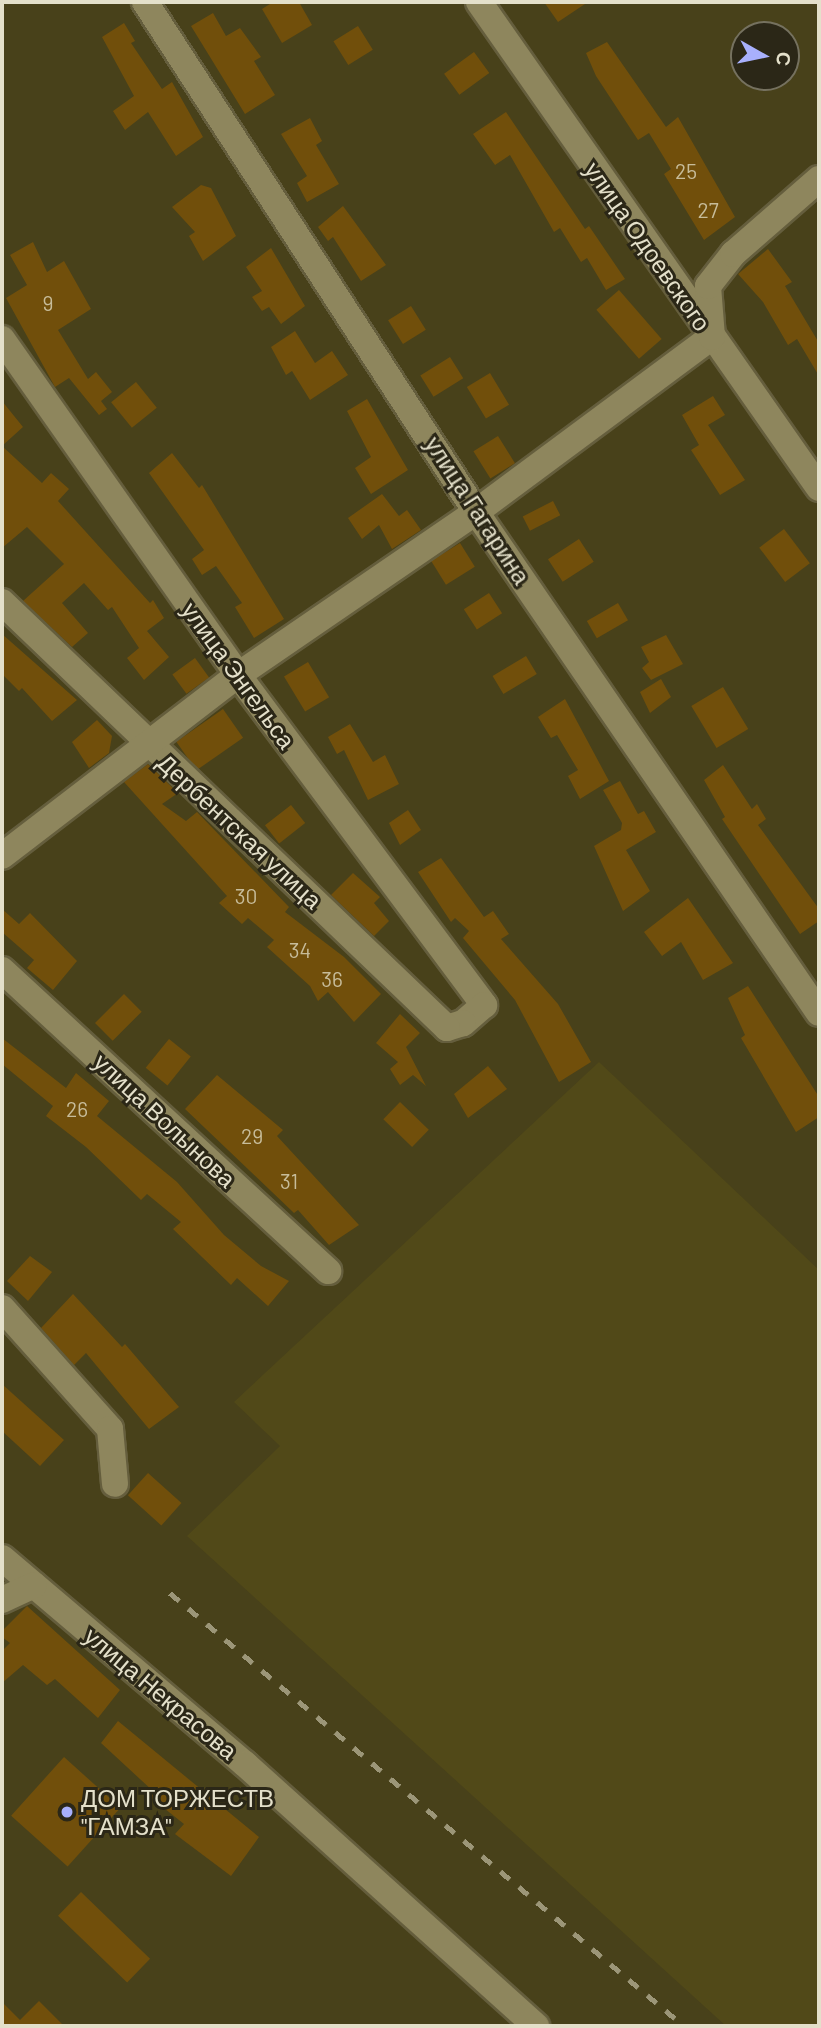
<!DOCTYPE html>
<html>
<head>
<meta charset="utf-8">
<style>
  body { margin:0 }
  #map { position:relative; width:821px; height:2028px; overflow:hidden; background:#48411a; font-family:Barlow,sans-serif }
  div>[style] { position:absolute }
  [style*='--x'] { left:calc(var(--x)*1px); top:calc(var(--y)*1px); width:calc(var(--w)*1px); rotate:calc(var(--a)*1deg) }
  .built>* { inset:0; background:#514918 }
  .building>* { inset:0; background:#714f0b; transform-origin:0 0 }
  .roads { filter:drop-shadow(2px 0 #655e3d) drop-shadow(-2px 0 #655e3d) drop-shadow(0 2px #655e3d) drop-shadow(0 -2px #655e3d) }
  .minor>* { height:26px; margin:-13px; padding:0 13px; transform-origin:13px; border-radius:13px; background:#8e865d }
  .rail>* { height:5px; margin-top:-2.5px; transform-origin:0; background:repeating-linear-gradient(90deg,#9c9678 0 12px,transparent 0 24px) }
  .dots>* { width:19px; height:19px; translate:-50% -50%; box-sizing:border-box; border:4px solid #2b2717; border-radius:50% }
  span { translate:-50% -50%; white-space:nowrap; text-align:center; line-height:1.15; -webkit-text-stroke:6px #2b2717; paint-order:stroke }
  .number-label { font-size:21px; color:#c7bc9a }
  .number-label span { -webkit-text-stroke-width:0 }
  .street-label { font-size:24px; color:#e4e0ca }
  .poi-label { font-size:24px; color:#e4e0ca }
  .left { translate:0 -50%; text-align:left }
  .frame { position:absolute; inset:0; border:4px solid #e4e0ca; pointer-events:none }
  .north { position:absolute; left:730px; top:21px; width:70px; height:70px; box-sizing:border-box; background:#2b2717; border:2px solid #75715f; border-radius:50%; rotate:99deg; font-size:19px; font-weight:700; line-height:28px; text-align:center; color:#e4e0ca }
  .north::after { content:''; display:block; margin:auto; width:24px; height:32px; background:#a8b0fc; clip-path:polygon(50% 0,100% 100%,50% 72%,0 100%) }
</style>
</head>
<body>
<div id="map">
  <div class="built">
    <i style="clip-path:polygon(599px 1062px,819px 1270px,819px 2026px,726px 2026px,187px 1536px,280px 1446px,234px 1402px)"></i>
  </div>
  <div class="building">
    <i style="clip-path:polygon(273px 2px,299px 2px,312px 25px,282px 43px,262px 9px)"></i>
    <i style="clip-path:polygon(544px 2px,588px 2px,558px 22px)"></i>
    <i style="clip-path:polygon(213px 13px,226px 36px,240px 28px,261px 57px,254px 61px,275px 95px,245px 114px,191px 26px)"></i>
    <i style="clip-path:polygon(124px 23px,135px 41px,131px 43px,162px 89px,172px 82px,203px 137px,176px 156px,148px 112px,125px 130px,113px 111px,134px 96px,102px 37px)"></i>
    <i style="left:358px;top:26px;width:28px;height:29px;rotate:58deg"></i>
    <i style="clip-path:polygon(607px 42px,666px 127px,678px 117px,735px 217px,704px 240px,664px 174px,671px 169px,649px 133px,638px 140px,596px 76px,586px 53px)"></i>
    <i style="left:474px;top:52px;width:26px;height:37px;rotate:54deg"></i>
    <i style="clip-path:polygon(506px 112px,585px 229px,589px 226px,625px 279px,606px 290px,587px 258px,581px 262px,560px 228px,554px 232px,510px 155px,495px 165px,473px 134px)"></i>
    <i style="clip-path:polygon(310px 118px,322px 141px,316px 145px,339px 184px,307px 202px,297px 183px,307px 176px,281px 134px)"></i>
    <i style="clip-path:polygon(201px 185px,211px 188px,236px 236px,203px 261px,189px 236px,195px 232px,172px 207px)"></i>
    <i style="clip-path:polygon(343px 206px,386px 265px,361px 281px,333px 237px,328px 241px,318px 227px)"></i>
    <i style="clip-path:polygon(33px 242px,47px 272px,64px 261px,91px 309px,58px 330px,88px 379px,96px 372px,112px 392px,101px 401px,107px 409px,99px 415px,69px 378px,55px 387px,6px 298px,27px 285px,10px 255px)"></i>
    <i style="clip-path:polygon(271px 248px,305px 306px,281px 324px,269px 307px,262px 311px,252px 297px,262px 291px,246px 267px)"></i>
    <i style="clip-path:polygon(768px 249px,792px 282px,785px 286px,819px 343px,819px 376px,797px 339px,788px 345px,763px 302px,738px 274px)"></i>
    <i style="left:619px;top:290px;width:65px;height:30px;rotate:49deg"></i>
    <i style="left:411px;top:306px;width:28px;height:27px;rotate:58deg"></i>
    <i style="clip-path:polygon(295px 331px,315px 363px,332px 351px,348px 375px,310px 400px,292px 371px,286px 375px,271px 347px)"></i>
    <i style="left:450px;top:357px;width:25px;height:35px;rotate:58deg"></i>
    <i style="left:490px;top:373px;width:37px;height:27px;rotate:59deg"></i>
    <i style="left:136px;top:382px;width:33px;height:32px;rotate:51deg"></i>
    <i style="clip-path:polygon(713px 396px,725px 415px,708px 425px,745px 480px,720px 495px,691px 450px,699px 445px,682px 415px)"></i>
    <i style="clip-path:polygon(367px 399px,408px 470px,371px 494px,355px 468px,371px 457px,347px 411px)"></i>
    <i style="clip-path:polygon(2px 401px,23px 427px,2px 446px,42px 483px,51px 473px,69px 489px,58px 501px,150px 603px,153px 600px,164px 618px,147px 631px,169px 657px,144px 680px,127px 658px,139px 648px,112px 607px,108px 610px,84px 583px,62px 603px,88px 633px,72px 647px,23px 601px,64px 564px,27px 527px,2px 548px)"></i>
    <i style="left:498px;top:436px;width:32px;height:29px;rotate:58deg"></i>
    <i style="clip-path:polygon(172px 453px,199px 488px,202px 485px,284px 619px,254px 638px,235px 607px,242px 603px,216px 566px,202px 575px,192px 559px,204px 550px,149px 473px)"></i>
    <i style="clip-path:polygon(382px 494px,399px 516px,407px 510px,421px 530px,392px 549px,379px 525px,362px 539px,348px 518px)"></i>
    <i style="left:553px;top:501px;width:16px;height:34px;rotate:63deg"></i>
    <i style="left:784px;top:529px;width:43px;height:31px;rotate:53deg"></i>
    <i style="left:579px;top:539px;width:27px;height:37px;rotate:57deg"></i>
    <i style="left:460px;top:543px;width:28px;height:34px;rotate:58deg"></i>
    <i style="left:489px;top:593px;width:24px;height:30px;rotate:57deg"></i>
    <i style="left:618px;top:603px;width:20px;height:36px;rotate:60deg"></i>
    <i style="clip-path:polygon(2px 634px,77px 700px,52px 721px,22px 688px,19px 691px,2px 674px)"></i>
    <i style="clip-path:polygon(666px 635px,683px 664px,651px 680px,642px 668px,649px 662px,641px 647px)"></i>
    <i style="left:526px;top:656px;width:21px;height:39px;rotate:59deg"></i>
    <i style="left:195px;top:658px;width:24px;height:28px;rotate:54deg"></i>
    <i style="left:308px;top:662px;width:41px;height:28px;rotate:59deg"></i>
    <i style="clip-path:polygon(661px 679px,671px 697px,650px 713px,640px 692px)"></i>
    <i style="left:723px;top:687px;width:49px;height:37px;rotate:59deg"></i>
    <i style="clip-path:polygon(565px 699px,609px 781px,580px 799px,568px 776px,578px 770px,557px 735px,551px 738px,538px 717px)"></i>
    <i style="left:223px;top:709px;width:35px;height:57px;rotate:55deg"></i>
    <i style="clip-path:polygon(97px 720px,112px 736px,109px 753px,89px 768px,72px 742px)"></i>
    <i style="clip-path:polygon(350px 724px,373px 762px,385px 755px,399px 784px,368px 800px,344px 750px,337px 754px,328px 737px)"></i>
    <i style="clip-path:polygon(148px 764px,178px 793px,162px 804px,186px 821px,197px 812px,289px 907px,285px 912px,344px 957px,381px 994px,354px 1022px,328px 992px,318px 1001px,310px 986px,267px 947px,274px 940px,248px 918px,242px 924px,219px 903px,227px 896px,124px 782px)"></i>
    <i style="clip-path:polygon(723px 765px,752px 809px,757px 804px,766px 819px,758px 825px,819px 909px,819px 921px,800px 934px,722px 819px,725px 817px,704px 780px)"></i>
    <i style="clip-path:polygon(620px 781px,638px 814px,644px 811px,656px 832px,626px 850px,650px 891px,623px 911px,594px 846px,621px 830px,622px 823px,603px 790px)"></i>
    <i style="left:291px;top:805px;width:23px;height:33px;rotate:52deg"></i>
    <i style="clip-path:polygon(408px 810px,421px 830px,400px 845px,389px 823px)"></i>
    <i style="clip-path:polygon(441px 858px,484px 917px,493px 911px,509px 934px,501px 939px,558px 1004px,591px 1062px,559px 1082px,515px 1000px,463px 938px,469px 931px,455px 918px,451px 922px,418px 872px)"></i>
    <i style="clip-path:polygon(353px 873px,380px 897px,374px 903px,389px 921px,374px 936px,331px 895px)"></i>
    <i style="clip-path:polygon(688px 898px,733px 963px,703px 980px,681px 942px,662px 956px,644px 932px)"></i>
    <i style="clip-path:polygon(2px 909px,19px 924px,30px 913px,77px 961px,53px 990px,27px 968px,34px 960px,2px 932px)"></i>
    <i style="clip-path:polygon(748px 986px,819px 1097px,819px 1117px,796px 1132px,741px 1038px,745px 1035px,728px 998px)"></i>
    <i style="left:124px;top:994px;width:25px;height:41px;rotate:45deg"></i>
    <i style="clip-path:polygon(400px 1014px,420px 1033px,406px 1047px,426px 1086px,413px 1075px,400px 1085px,390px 1069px,398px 1062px,376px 1043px)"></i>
    <i style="clip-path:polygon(2px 1038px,66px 1088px,76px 1073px,109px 1101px,97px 1116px,177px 1182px,224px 1235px,261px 1266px,289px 1281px,268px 1306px,237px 1278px,231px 1285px,173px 1229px,181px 1222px,147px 1194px,141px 1200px,86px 1147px,46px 1116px,53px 1106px,2px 1064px)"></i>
    <i style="left:169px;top:1039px;width:28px;height:37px;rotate:39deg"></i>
    <i style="clip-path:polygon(488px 1066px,507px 1089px,468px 1118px,454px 1094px)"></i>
    <i style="clip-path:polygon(217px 1075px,283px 1130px,277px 1136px,359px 1225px,329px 1245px,298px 1210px,294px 1213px,185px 1109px)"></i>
    <i style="left:400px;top:1102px;width:40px;height:24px;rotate:44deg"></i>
    <i style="clip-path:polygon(30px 1256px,52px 1272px,28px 1301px,7px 1281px)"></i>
    <i style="clip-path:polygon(73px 1294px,122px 1347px,125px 1344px,179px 1407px,149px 1429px,86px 1353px,74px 1365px,41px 1328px)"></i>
    <i style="clip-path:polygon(2px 1384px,64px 1440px,40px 1466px,2px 1431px)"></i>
    <i style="left:148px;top:1473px;width:45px;height:30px;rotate:42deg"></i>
    <i style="clip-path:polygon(27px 1606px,120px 1690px,98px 1718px,55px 1679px,47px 1685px,23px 1665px,2px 1683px,2px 1651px,10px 1643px,2px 1637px,2px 1631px)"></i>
    <i style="clip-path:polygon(118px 1721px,259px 1837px,231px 1876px,175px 1834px,184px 1824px,150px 1797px,154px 1792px,101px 1743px)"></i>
    <i style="left:64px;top:1757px;width:76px;height:79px;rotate:42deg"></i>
    <i style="left:81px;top:1892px;width:96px;height:33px;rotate:44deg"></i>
    <i style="clip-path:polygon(39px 2001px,64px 2026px,2px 2026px,2px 2002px,20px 2020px)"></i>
  </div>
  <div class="roads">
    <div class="minor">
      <i style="--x:145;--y:2;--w:608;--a:57.02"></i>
      <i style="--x:476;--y:512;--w:607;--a:55.6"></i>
      <i style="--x:479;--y:2;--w:593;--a:55.02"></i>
      <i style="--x:2;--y:339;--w:411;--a:54.9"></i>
      <i style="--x:238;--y:675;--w:412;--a:53.3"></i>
      <i style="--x:484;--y:1005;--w:28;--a:139"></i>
      <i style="--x:463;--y:1023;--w:17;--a:163"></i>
      <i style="--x:447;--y:1028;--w:616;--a:-136.25"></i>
      <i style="--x:2;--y:856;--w:297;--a:-37.5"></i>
      <i style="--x:238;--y:675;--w:288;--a:-34.4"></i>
      <i style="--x:476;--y:512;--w:294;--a:-36.6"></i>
      <i style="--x:712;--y:337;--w:51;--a:-94.5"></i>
      <i style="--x:708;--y:286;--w:41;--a:-52"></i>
      <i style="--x:733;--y:254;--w:114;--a:-41.1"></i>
      <i style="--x:2;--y:970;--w:444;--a:42.7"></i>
      <i style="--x:2;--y:1308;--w:162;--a:48.2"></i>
      <i style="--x:110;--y:1429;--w:55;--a:84.8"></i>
      <i style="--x:2;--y:1558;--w:319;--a:40.3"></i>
      <i style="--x:245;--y:1764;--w:392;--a:42"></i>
      <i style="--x:2;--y:1600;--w:35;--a:-25"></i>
    </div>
  </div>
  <div class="rail">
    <i style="--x:170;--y:1593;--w:672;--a:40.11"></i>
  </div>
  <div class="dots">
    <i style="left:67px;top:1812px;background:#a8b0fc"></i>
  </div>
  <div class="number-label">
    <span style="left:686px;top:171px">25</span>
    <span style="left:708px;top:210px">27</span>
    <span style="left:48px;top:303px">9</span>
    <span style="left:246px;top:896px">30</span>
    <span style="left:300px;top:950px">34</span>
    <span style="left:332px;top:979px">36</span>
    <span style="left:77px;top:1109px">26</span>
    <span style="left:252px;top:1136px">29</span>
    <span style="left:289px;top:1181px">31</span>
  </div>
  <div class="street-label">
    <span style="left:648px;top:246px;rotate:55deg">улица Одоевского</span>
    <span style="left:478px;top:510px;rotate:57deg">улица Гагарина</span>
    <span style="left:239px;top:675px;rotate:54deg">улица Энгельса</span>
    <span style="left:240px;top:831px;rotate:43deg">Дербентская улица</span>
    <span style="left:165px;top:1120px;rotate:43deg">улица Волынова</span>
    <span style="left:161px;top:1693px;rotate:40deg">улица Некрасова</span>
  </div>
  <div class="poi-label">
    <span class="left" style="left:81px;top:1812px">ДОМ ТОРЖЕСТВ<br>"ГАМЗА"</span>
  </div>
  <div class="frame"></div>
  <div class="north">С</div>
</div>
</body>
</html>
